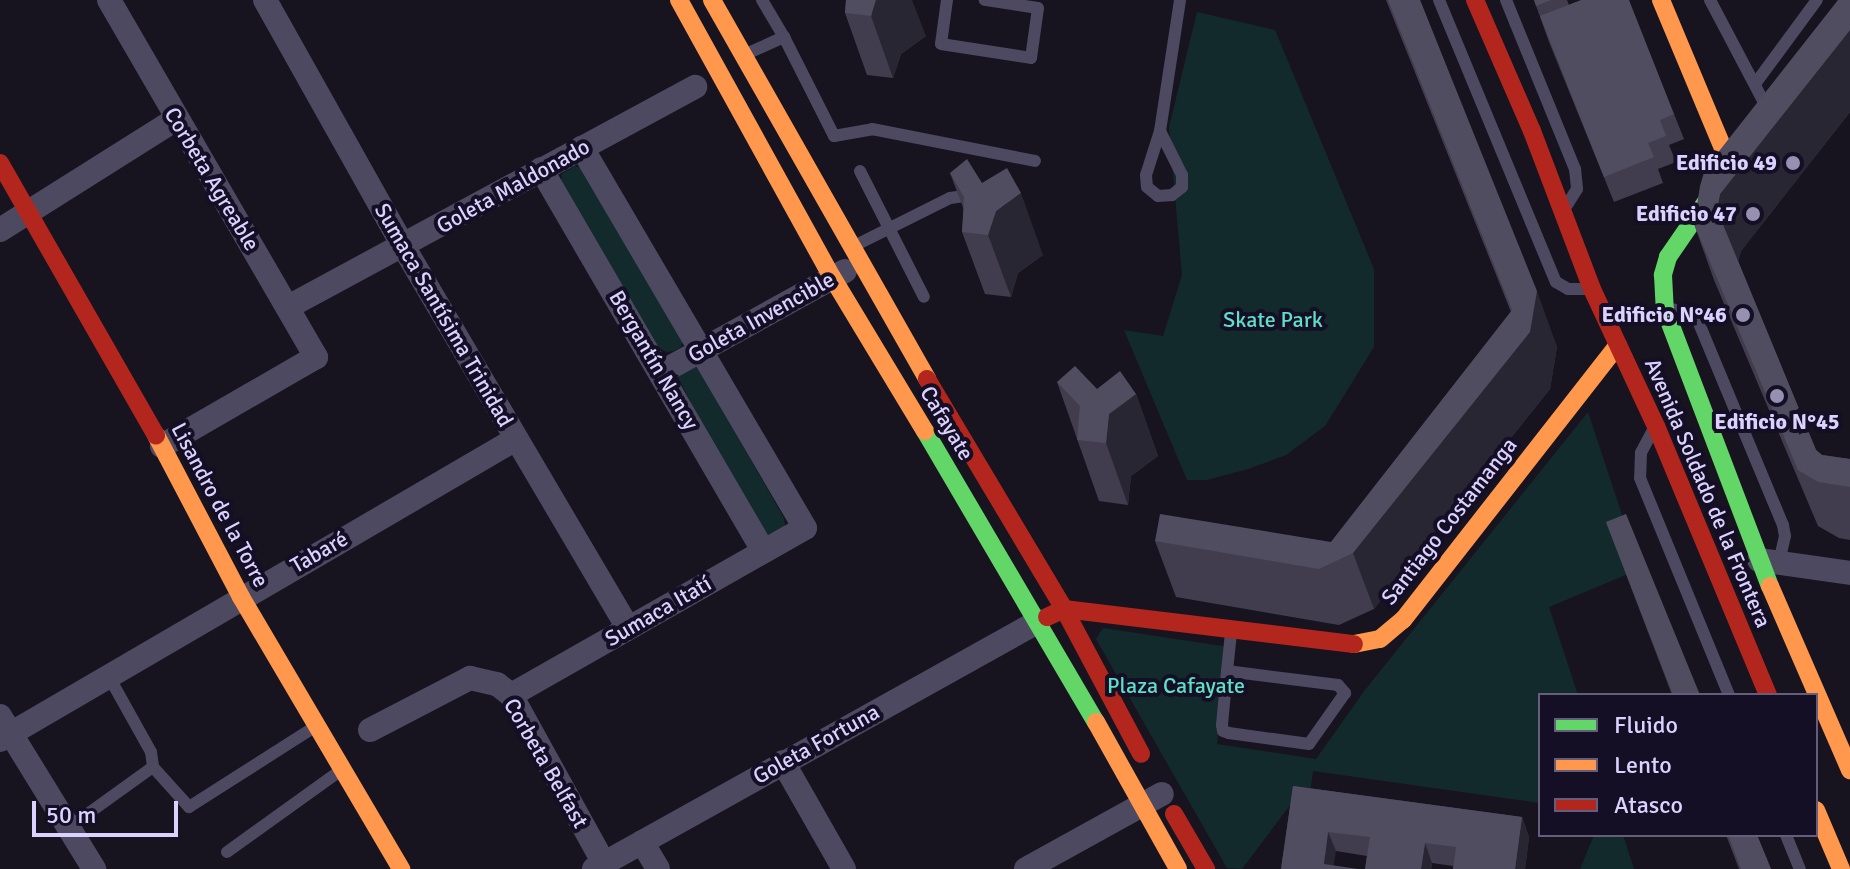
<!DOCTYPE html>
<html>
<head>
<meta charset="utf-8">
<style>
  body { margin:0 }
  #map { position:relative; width:1850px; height:869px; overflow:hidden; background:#17141f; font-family:Signika,sans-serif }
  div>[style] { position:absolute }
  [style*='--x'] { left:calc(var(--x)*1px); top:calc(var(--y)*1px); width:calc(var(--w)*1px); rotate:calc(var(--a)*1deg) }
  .green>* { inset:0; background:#132a2c }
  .lane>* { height:12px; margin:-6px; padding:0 6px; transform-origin:6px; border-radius:6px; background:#4c4960 }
  .street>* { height:24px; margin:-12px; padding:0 12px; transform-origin:12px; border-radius:12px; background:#4c4960 }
  .fast>* { height:18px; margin:-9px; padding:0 9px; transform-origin:9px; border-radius:9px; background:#63d668 }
  .slow>* { height:18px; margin:-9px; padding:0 9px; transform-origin:9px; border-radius:9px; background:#ff974d }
  .jam>* { height:18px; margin:-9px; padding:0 9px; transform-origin:9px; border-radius:9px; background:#b3261e }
  .wall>* { inset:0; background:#413d4e }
  .shaded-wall>* { inset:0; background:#292633 }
  .building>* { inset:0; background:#514d61 }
  .dots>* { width:22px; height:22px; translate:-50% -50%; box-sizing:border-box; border:4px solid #140f24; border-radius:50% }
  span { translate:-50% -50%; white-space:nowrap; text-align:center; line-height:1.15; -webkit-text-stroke:8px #140f24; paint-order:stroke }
  .poi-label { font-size:22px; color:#dbd2ff; font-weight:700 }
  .right { translate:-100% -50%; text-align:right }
  .street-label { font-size:22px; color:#dbd2ff }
  .park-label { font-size:22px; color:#5fdec9 }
  .legend { position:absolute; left:1538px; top:693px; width:280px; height:144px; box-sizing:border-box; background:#140f24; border:2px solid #645d7c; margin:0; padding:10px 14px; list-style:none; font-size:24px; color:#dbd2ff }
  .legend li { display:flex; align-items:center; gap:16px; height:40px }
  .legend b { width:40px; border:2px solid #645d7c }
  .scale { position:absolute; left:32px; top:801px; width:146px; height:36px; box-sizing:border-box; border:4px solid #dbd2ff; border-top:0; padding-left:10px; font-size:24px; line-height:28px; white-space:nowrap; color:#dbd2ff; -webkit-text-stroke:6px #140f24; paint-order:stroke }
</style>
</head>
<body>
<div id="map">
  <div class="green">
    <i style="clip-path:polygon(1197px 12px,1275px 30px,1374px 269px,1374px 347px,1325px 426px,1286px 455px,1248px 469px,1207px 480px,1187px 480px,1124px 330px,1163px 336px,1182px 275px,1169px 127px)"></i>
    <i style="clip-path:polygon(575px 166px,584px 169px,684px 338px,681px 347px,674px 351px,666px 352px,657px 346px,561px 183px,562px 174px)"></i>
    <i style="clip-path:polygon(697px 366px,784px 518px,785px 526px,776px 540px,762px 535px,679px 380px,679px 371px)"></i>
    <i style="clip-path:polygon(1588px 412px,1640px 569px,1549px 607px,1578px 695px,1540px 695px,1540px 803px,1313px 771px,1309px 800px,1294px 800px,1242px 869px,1227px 868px,1096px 639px,1103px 628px,1229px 647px,1217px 744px,1316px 759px,1365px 690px)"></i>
    <i style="clip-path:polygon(1594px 835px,1623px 835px,1634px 869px,1580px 869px)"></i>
  </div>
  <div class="lane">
    <i style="--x:762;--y:0;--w:43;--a:59.3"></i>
    <i style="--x:947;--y:0;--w:44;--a:97.8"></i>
    <i style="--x:941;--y:44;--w:91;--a:8.8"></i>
    <i style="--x:1031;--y:58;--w:50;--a:-82"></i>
    <i style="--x:1038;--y:8;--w:54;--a:-171.4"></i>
    <i style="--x:1439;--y:0;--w:305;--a:67.5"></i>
    <i style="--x:1556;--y:282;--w:14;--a:30"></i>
    <i style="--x:1568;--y:289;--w:21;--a:0"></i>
    <i style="--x:1506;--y:0;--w:183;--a:67.8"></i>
    <i style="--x:1575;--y:169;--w:20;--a:84"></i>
    <i style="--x:1577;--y:189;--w:19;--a:122"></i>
    <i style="--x:1710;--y:0;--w:124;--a:62.2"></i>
    <i style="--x:746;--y:54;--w:42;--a:-24.1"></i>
    <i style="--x:784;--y:37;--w:111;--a:63.2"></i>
    <i style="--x:834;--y:136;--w:39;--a:-10"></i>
    <i style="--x:872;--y:129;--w:166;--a:11.1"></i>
    <i style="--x:1755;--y:84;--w:104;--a:-53.6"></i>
    <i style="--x:1160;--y:131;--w:49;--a:63.4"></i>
    <i style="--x:1182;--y:175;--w:12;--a:90"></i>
    <i style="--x:1182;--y:187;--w:13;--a:141"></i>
    <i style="--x:1172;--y:195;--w:14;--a:176"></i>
    <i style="--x:1158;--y:196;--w:14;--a:-141"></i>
    <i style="--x:1147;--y:187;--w:12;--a:-95"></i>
    <i style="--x:1146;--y:175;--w:46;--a:-72.3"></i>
    <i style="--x:1160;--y:131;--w:133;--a:-81.3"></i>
    <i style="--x:860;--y:171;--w:141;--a:63.1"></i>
    <i style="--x:854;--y:246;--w:107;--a:-26.6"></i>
    <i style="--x:950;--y:198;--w:22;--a:-8"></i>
    <i style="--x:1670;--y:309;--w:19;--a:9"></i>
    <i style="--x:1689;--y:312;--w:13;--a:45"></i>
    <i style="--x:1698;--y:321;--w:221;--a:67.4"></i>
    <i style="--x:1783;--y:525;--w:11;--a:80"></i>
    <i style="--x:1785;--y:536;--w:28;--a:103"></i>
    <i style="--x:1652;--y:432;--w:24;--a:118"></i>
    <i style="--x:1641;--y:453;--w:25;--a:92"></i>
    <i style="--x:1640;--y:478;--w:235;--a:67.7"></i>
    <i style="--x:1227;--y:671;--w:112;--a:7.2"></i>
    <i style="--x:1338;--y:685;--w:11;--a:49"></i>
    <i style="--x:1345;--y:693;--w:62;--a:125.2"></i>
    <i style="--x:1309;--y:744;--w:81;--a:-172.2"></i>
    <i style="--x:1229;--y:733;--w:6;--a:-162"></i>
    <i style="--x:1223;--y:731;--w:6;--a:-99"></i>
    <i style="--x:1222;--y:725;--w:54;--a:-84.7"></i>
    <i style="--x:1227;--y:671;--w:38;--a:-84"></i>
    <i style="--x:108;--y:675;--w:88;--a:60.8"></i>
    <i style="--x:151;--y:752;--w:15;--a:82"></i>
    <i style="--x:153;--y:767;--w:54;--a:48"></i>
    <i style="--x:189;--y:807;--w:147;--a:-32.5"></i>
    <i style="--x:68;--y:828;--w:105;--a:-35.7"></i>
    <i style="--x:1786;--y:835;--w:37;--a:68"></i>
    <i style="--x:227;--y:852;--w:140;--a:-35.7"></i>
  </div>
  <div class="street">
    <i style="--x:109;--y:0;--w:413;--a:59.9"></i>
    <i style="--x:316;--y:357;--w:178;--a:150"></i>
    <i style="--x:265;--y:0;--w:282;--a:60.7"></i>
    <i style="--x:403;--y:246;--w:443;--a:59.5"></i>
    <i style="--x:541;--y:169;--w:442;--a:59.8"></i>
    <i style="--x:0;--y:230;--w:208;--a:-32.2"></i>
    <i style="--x:288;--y:307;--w:463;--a:-28.4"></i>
    <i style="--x:662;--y:372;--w:209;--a:-28.9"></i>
    <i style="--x:1759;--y:560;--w:92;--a:8.1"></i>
    <i style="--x:511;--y:695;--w:338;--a:-29.6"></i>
    <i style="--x:805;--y:528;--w:441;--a:-120.4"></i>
    <i style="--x:0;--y:716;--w:180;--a:58.4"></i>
    <i style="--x:370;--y:730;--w:113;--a:-27.5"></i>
    <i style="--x:470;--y:678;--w:28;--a:13"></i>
    <i style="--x:497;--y:684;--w:18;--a:38"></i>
    <i style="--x:511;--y:695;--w:199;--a:61.1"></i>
    <i style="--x:0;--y:740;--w:597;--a:-30.26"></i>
    <i style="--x:783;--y:762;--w:123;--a:60.3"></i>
    <i style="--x:642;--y:842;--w:31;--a:59"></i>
    <i style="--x:594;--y:869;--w:509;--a:-29.13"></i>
    <i style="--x:1026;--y:869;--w:155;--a:-28.9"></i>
  </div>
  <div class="fast">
    <i style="--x:1723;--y:177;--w:97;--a:124.5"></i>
    <i style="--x:1668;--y:257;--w:19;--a:106"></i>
    <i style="--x:1663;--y:275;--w:35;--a:87"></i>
    <i style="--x:1665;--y:310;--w:295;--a:69.2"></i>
    <i style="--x:925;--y:431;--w:338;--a:59.6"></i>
  </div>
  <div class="slow">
    <i style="--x:679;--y:0;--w:316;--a:61.1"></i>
    <i style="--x:832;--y:277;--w:180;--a:58.9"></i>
    <i style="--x:712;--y:0;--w:436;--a:60.4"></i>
    <i style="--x:1661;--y:0;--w:181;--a:67.3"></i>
    <i style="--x:156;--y:435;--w:183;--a:62.3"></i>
    <i style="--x:241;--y:597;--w:316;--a:59.5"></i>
    <i style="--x:1770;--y:586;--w:201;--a:66.5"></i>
    <i style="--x:1354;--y:644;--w:26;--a:-11"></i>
    <i style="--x:1380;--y:639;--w:30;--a:-40"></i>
    <i style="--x:1403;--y:620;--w:349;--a:-52"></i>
    <i style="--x:1096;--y:722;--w:168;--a:60.8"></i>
    <i style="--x:1816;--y:810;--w:64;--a:67"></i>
  </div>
  <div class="jam">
    <i style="--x:1475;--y:0;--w:143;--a:66.5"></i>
    <i style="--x:1532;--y:131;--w:169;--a:69.2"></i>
    <i style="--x:1592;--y:289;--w:151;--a:65"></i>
    <i style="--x:1656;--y:426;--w:291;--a:67.4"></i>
    <i style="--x:0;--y:163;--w:314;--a:60.2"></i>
    <i style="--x:927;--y:379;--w:268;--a:59.2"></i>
    <i style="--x:1064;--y:609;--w:164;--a:62"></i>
    <i style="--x:1047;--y:617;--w:19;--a:-25"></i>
    <i style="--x:1064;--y:609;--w:292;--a:6.9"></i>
    <i style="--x:1174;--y:814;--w:64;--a:59.8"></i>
  </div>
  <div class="wall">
    <i style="clip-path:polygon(846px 0,926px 36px,901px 54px,893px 78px,867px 75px,845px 13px)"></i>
    <i style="clip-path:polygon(1386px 0,1420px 0,1557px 347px,1550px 389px,1374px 609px,1339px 625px,1176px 597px,1155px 541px,1331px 542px,1511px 312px)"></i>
    <i style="clip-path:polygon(1534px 0,1567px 0,1569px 5px,1674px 114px,1684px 139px,1669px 145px,1676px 162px,1658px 169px,1663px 183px,1614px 202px,1549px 42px)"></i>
    <i style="clip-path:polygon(1850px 0,1850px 112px,1741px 251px,1738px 261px,1816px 450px,1822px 455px,1850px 459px,1850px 540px,1839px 538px,1818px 526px,1714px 280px,1694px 224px)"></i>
    <i style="clip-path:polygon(950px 173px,982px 183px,1043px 255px,1018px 273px,1011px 297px,985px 294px,962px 232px,964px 210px)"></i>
    <i style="clip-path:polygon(1057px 382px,1097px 389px,1136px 394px,1158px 456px,1131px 476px,1128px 505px,1099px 501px)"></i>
    <i style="clip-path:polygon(1606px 522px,1700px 695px,1672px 695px)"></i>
    <i style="clip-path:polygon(1293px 786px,1522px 817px,1529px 837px,1525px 869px,1453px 869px,1453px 866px,1432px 863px,1431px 869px,1365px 869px,1367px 856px,1336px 851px,1281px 869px)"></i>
    <i style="clip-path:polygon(1726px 835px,1757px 835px,1771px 869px,1739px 869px)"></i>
  </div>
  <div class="shaded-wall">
    <i style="clip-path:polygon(876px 0,912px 0,926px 36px,901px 54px,893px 78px,871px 16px)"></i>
    <i style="clip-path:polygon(1850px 30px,1850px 112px,1741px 251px,1737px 266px,1717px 210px,1720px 194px)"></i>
    <i style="clip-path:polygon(1021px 193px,1043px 255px,1018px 273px,1011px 297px,988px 235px,996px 211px)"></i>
    <i style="clip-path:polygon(1537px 291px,1557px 347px,1550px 389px,1374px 609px,1353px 553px)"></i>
    <i style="clip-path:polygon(1136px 394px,1158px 456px,1131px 476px,1128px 505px,1106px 443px,1109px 414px)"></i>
    <i style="clip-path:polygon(1522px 817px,1529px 837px,1525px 869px,1515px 869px)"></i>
    <i style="clip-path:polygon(1328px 832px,1336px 851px,1333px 869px,1324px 864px)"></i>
    <i style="clip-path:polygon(1425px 843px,1432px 863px,1431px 869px,1421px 869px)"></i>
  </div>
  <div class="building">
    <i style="clip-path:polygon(846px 0,876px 0,871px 16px,845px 13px)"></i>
    <i style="clip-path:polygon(1388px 0,1420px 0,1537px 291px,1530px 332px,1353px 553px,1319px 569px,1155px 541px,1160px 514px,1331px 542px,1512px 310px)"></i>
    <i style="clip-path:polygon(1534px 0,1551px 0,1536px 6px)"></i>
    <i style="clip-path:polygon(1581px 0,1629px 0,1674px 114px,1660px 120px,1666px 136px,1648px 143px,1654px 157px,1604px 177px,1540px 16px)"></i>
    <i style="clip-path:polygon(1838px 0,1850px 0,1850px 30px,1720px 194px,1717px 210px,1816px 450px,1822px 455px,1850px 459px,1850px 487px,1818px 482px,1798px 470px,1694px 224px,1700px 186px,1705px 169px)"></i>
    <i style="clip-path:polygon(967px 159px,982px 183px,1007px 168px,1021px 193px,996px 211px,988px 235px,962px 232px,964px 197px,950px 173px)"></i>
    <i style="clip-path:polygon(1075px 366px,1097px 389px,1120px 371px,1136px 394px,1109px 414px,1106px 443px,1077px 440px,1080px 406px,1057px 382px)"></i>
    <i style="clip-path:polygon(1626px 514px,1700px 695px,1673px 695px,1606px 522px)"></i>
    <i style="clip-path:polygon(1293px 786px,1522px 817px,1515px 869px,1453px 869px,1456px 847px,1425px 843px,1421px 869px,1365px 869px,1370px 837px,1328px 832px,1324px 864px,1358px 869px,1281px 869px)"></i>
    <i style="clip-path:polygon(1728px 835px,1757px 835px,1771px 869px,1741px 869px)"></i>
  </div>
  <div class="dots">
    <i style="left:1793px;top:163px;background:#9690b1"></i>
    <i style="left:1753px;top:214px;background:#9690b1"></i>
    <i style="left:1743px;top:315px;background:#9690b1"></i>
    <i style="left:1777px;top:396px;background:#9690b1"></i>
  </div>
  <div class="poi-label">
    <span class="right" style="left:1777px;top:163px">Edificio 49</span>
    <span class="right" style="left:1737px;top:214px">Edificio 47</span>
    <span class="right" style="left:1727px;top:315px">Edificio N°46</span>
    <span style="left:1777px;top:422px">Edificio N°45</span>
  </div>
  <div class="street-label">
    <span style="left:212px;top:179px;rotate:59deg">Corbeta Agreable</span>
    <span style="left:513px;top:186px;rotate:-29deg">Goleta Maldonado</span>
    <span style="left:444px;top:315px;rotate:60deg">Sumaca Santísima Trinidad</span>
    <span style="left:761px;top:317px;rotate:-29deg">Goleta Invencible</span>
    <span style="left:654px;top:360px;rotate:60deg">Bergantín Nancy</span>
    <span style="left:947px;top:423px;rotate:59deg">Cafayate</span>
    <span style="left:1708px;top:493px;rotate:67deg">Avenida Soldado de la Frontera</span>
    <span style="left:220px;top:505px;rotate:62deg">Lisandro de la Torre</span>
    <span style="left:1449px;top:521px;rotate:-52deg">Santiago Costamanga</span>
    <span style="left:319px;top:552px;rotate:-30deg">Tabaré</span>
    <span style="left:658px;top:611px;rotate:-30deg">Sumaca Itatí</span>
    <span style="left:816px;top:744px;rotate:-29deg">Goleta Fortuna</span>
    <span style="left:546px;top:763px;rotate:60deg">Corbeta Belfast</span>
  </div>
  <div class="park-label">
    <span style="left:1273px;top:320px">Skate Park</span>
    <span style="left:1176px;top:686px">Plaza Cafayate</span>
  </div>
  <ul class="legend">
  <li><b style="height:10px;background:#63d668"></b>Fluido</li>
  <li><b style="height:10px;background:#ff974d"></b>Lento</li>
  <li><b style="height:10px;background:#b3261e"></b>Atasco</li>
  </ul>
  <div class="scale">50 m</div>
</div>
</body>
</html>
